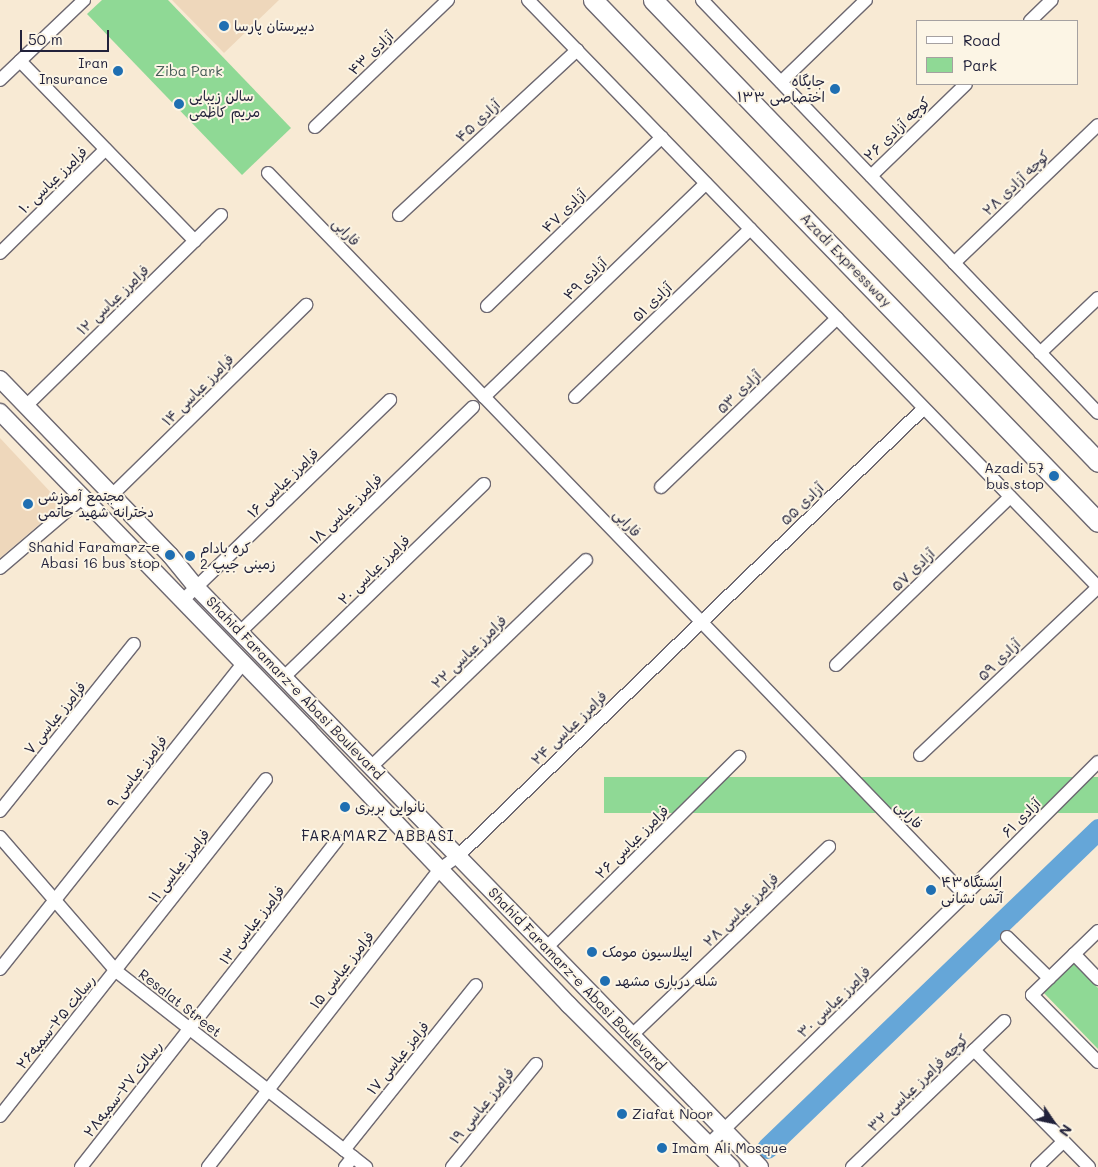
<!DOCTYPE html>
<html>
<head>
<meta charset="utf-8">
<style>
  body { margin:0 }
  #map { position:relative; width:1098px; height:1167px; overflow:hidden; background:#f8ead4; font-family:Mali,"Playpen Sans Arabic",sans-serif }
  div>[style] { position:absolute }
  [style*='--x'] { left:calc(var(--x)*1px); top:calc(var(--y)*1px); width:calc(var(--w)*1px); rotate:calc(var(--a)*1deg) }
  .built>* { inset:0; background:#eed7bb }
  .green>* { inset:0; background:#8fd995; transform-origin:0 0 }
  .river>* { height:21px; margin:-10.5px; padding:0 10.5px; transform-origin:10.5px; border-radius:10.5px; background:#65a6d8 }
  .roads { filter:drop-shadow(1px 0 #6d6871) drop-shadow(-1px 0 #6d6871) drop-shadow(0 1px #6d6871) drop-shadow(0 -1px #6d6871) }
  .minor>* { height:12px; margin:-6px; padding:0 6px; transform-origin:6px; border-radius:6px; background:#fff }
  .major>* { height:16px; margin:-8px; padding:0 8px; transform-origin:8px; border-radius:8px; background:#fff }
  .highway>* { height:19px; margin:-9.5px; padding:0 9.5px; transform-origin:9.5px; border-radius:9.5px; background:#fff }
  .dots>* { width:14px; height:14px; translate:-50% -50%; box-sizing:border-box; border:2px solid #fcf5e5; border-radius:50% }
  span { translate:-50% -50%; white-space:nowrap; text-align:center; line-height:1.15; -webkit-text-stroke:4px #fcf5e5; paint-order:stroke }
  .poi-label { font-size:14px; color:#22223b }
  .left { translate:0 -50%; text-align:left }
  .right { translate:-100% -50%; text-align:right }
  .street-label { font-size:14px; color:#22223b }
  .park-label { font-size:14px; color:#435956 }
  .neighbourhood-label { font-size:15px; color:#22223b; letter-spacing:1px }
  .legend { position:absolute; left:916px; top:20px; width:162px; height:65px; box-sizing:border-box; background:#fcf5e5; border:1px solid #a5a1a1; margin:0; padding:6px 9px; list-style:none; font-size:15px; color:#22223b }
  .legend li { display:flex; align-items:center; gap:10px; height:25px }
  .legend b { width:25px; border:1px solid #a5a1a1 }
  .north { position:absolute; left:1028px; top:1097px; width:50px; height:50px; -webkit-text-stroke:4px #fcf5e5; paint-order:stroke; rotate:124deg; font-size:14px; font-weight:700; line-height:20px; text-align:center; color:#22223b }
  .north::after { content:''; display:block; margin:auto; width:18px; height:22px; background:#22223b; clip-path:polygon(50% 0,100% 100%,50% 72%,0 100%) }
  .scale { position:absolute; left:20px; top:30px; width:89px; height:22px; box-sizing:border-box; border:2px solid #22223b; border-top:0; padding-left:6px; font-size:15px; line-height:18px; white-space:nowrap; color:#22223b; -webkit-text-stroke:4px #fcf5e5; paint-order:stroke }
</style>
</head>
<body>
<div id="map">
  <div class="built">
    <i style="clip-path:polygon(172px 0,279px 0,224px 53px)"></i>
    <i style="clip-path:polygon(0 438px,56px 498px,55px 511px,0 558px)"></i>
  </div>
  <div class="green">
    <i style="clip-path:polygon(102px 0,168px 0,291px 128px,242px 175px,87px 14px)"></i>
    <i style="left:1098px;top:777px;width:36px;height:494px;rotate:90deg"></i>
    <i style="clip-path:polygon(1073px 962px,1098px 988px,1098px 1049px,1043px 992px)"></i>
  </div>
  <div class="river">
    <i style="--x:767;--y:1148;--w:460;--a:-43.9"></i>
  </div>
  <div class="roads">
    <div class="minor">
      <i style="--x:528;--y:0;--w:818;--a:45.84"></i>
      <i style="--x:702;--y:0;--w:572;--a:46.2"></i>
      <i style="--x:1030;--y:21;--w:30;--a:-44"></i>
      <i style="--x:20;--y:61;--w:251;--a:45.8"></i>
      <i style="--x:0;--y:80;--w:116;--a:-43.6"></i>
      <i style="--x:781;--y:82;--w:118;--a:-44"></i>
      <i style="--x:315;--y:127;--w:184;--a:-43.7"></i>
      <i style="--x:268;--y:173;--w:1004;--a:46.01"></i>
      <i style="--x:871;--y:176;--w:132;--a:-44.1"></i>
      <i style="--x:399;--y:215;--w:243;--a:-42.8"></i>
      <i style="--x:0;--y:253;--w:148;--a:-44.5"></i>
      <i style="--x:954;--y:263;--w:199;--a:-43.8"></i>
      <i style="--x:487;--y:306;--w:243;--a:-44"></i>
      <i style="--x:1040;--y:353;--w:80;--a:-43.5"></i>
      <i style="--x:484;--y:397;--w:308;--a:-43.9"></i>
      <i style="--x:575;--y:397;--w:243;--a:-43.8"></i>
      <i style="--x:26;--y:406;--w:273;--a:-44.4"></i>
      <i style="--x:661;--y:487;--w:244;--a:-43.8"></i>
      <i style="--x:112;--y:495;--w:272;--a:-44.4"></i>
      <i style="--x:0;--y:568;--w:109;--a:-40.5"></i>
      <i style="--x:183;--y:600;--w:288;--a:-44"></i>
      <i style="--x:240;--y:632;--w:324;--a:-44"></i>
      <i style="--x:836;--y:665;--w:242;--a:-44"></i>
      <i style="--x:284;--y:677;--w:278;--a:-44"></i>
      <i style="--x:920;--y:755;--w:245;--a:-43.3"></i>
      <i style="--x:372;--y:766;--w:297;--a:-43.9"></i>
      <i style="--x:0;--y:811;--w:214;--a:-51.3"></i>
      <i style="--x:0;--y:837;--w:177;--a:49.1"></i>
      <i style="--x:116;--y:971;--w:318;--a:38.1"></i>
      <i style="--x:1098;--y:931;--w:92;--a:135.9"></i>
      <i style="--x:1032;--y:995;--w:94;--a:45.4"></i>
      <i style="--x:1007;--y:937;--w:59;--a:44.3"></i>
      <i style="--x:546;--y:948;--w:272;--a:-44.7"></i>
      <i style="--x:1074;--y:954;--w:35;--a:46"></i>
      <i style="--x:0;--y:969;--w:391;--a:-51.5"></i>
      <i style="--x:631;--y:1036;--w:274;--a:-43.7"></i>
      <i style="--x:974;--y:1050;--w:164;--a:45.5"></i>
      <i style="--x:0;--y:1116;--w:429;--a:-51.7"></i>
      <i style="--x:709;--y:1144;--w:357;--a:-44.2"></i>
      <i style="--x:965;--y:895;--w:188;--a:-45"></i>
      <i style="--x:344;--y:1150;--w:211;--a:-51.3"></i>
      <i style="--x:81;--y:1167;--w:415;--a:-51.9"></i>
      <i style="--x:208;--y:1167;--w:378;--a:-52.1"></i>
      <i style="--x:440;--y:869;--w:22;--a:-36"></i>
      <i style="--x:458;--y:856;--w:646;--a:-43.87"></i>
      <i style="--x:345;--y:1167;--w:13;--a:-51"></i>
      <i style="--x:452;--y:1167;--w:133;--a:-50.8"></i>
      <i style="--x:852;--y:1167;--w:211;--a:-43.8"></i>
      <i style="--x:1037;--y:1167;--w:37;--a:-44"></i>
    </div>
    <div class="major">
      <i style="--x:0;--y:379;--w:245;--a:46"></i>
      <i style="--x:170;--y:555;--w:41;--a:50.9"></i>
      <i style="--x:196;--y:587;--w:809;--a:45.8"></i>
      <i style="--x:0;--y:412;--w:443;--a:45.9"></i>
      <i style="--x:308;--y:730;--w:379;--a:46.5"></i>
      <i style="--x:569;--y:1005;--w:229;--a:45"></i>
    </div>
    <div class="highway">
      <i style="--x:593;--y:0;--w:726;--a:45.95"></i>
      <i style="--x:653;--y:0;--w:641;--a:46.07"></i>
    </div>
  </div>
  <div class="dots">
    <i style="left:224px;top:26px;background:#1f6fb2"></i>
    <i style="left:118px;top:71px;background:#1f6fb2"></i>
    <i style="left:835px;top:89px;background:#1f6fb2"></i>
    <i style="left:179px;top:104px;background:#1f6fb2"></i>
    <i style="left:1054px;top:476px;background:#1f6fb2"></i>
    <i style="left:28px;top:504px;background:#1f6fb2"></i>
    <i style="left:170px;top:555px;background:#1f6fb2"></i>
    <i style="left:190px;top:556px;background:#1f6fb2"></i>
    <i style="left:345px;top:807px;background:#1f6fb2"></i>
    <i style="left:931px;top:890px;background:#1f6fb2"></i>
    <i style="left:592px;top:952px;background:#1f6fb2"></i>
    <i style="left:605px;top:981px;background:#1f6fb2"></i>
    <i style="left:622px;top:1114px;background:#1f6fb2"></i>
    <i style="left:662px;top:1148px;background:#1f6fb2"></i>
  </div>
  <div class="poi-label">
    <span class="left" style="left:234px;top:26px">دبیرستان پارسا</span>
    <span class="right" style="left:108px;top:71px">Iran<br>Insurance</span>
    <span class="right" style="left:825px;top:89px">جایگاه<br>اختصاصی ۱۳۳</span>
    <span class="left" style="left:189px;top:104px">سالن زیبایی<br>مریم کاظمی</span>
    <span class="right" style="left:1044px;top:476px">Azadi 57<br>bus stop</span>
    <span class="left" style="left:38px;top:504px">مجتمع آموزشی<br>دخترانه شهید حاتمی</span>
    <span class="right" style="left:160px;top:555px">Shahid Faramarz-e<br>Abasi 16 bus stop</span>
    <span class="left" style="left:200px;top:556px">کره بادام<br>زمینی جیپ 2</span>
    <span class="left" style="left:355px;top:807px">نانوایی بربری</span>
    <span class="left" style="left:941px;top:890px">ایستگاه۴۳<br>آتش نشانی</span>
    <span class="left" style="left:602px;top:952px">اپیلاسیون مومک</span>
    <span class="left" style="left:615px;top:981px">شله درباری مشهد</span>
    <span class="left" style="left:632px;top:1114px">Ziafat Noor</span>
    <span class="left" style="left:672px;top:1148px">Imam Ali Mosque</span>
  </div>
  <div class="street-label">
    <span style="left:371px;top:53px;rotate:-44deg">۴۳ آزادی</span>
    <span style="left:478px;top:121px;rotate:-43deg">۴۵ آزادی</span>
    <span style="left:897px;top:129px;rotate:-44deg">کوچه آزادی ۲۶</span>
    <span style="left:53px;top:180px;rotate:-44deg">فرامرز عباسی ۱۰</span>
    <span style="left:1016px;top:183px;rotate:-44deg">کوچه آزادی ۲۸</span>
    <span style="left:564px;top:211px;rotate:-44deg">۴۷ آزادی</span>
    <span style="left:346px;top:232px;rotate:46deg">فارابی</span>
    <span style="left:846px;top:260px;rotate:46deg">Azadi Expressway</span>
    <span style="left:585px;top:279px;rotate:-44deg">۴۹ آزادی</span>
    <span style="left:113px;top:300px;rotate:-44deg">فرامرز عباسی ۱۲</span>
    <span style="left:652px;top:302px;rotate:-44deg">۵۱ آزادی</span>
    <span style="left:198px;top:390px;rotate:-45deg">فرامرز عباسی ۱۴</span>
    <span style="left:739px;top:392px;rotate:-44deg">۵۳ آزادی</span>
    <span style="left:283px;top:483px;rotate:-44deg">فرامرز عباسی ۱۶</span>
    <span style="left:802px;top:504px;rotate:-44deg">آزادی ۵۵</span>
    <span style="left:346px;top:509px;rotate:-44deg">فرامرز عباسی ۱۸</span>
    <span style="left:627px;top:523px;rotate:46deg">فارابی</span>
    <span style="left:374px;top:570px;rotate:-44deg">فرامرز عباسی ۲۰</span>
    <span style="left:913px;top:570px;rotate:-44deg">آزادی ۵۷</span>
    <span style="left:469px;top:652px;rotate:-44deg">فرامرز عباسی ۲۲</span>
    <span style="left:999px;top:660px;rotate:-44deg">آزادی ۵۹</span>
    <span style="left:295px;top:688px;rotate:46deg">Shahid Faramarz-e Abasi Boulevard</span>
    <span style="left:55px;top:718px;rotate:-51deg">فرامرز عباسی ۷</span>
    <span style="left:569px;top:728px;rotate:-44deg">فرامرز عباسی ۲۴</span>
    <span style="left:137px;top:772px;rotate:-52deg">فرامرز عباسی ۹</span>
    <span style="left:909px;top:815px;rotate:46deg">فارابی</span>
    <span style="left:1021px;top:818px;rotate:-45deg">آزادی ۶۱</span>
    <span style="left:632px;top:842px;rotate:-45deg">فرامرز عباسی ۲۶</span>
    <span style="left:179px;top:866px;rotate:-52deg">فرامرز عباسی ۱۱</span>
    <span style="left:741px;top:910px;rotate:-44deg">فرامرز عباسی ۲۸</span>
    <span style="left:252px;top:925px;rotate:-52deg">فرامرز عباسی ۱۳</span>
    <span style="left:342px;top:970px;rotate:-52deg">فرامرز عباسی ۱۵</span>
    <span style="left:577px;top:979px;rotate:46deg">Shahid Faramarz-e Abasi Boulevard</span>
    <span style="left:834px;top:1002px;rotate:-44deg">فرامرز عباسی ۳۰</span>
    <span style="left:180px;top:1003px;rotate:38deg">Resalat Street</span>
    <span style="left:56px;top:1022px;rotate:-51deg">رسالت ۲۵-سمیه۲۶</span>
    <span style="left:398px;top:1058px;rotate:-51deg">فرامز عباسی ۱۷</span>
    <span style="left:918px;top:1083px;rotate:-44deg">کوچه فرامرز عباسی ۳۲</span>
    <span style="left:123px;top:1089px;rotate:-52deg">رسالت ۲۷-سمیه۲۸</span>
    <span style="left:482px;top:1106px;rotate:-51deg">فرامرز عباسی ۱۹</span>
  </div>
  <div class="park-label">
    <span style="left:189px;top:71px">Ziba Park</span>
  </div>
  <div class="neighbourhood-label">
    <span style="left:378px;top:836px">FARAMARZ ABBASI</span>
  </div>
  <ul class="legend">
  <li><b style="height:6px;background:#fff"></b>Road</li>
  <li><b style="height:14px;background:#8fd995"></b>Park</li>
  </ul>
  <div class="north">N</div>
  <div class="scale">50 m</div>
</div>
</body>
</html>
